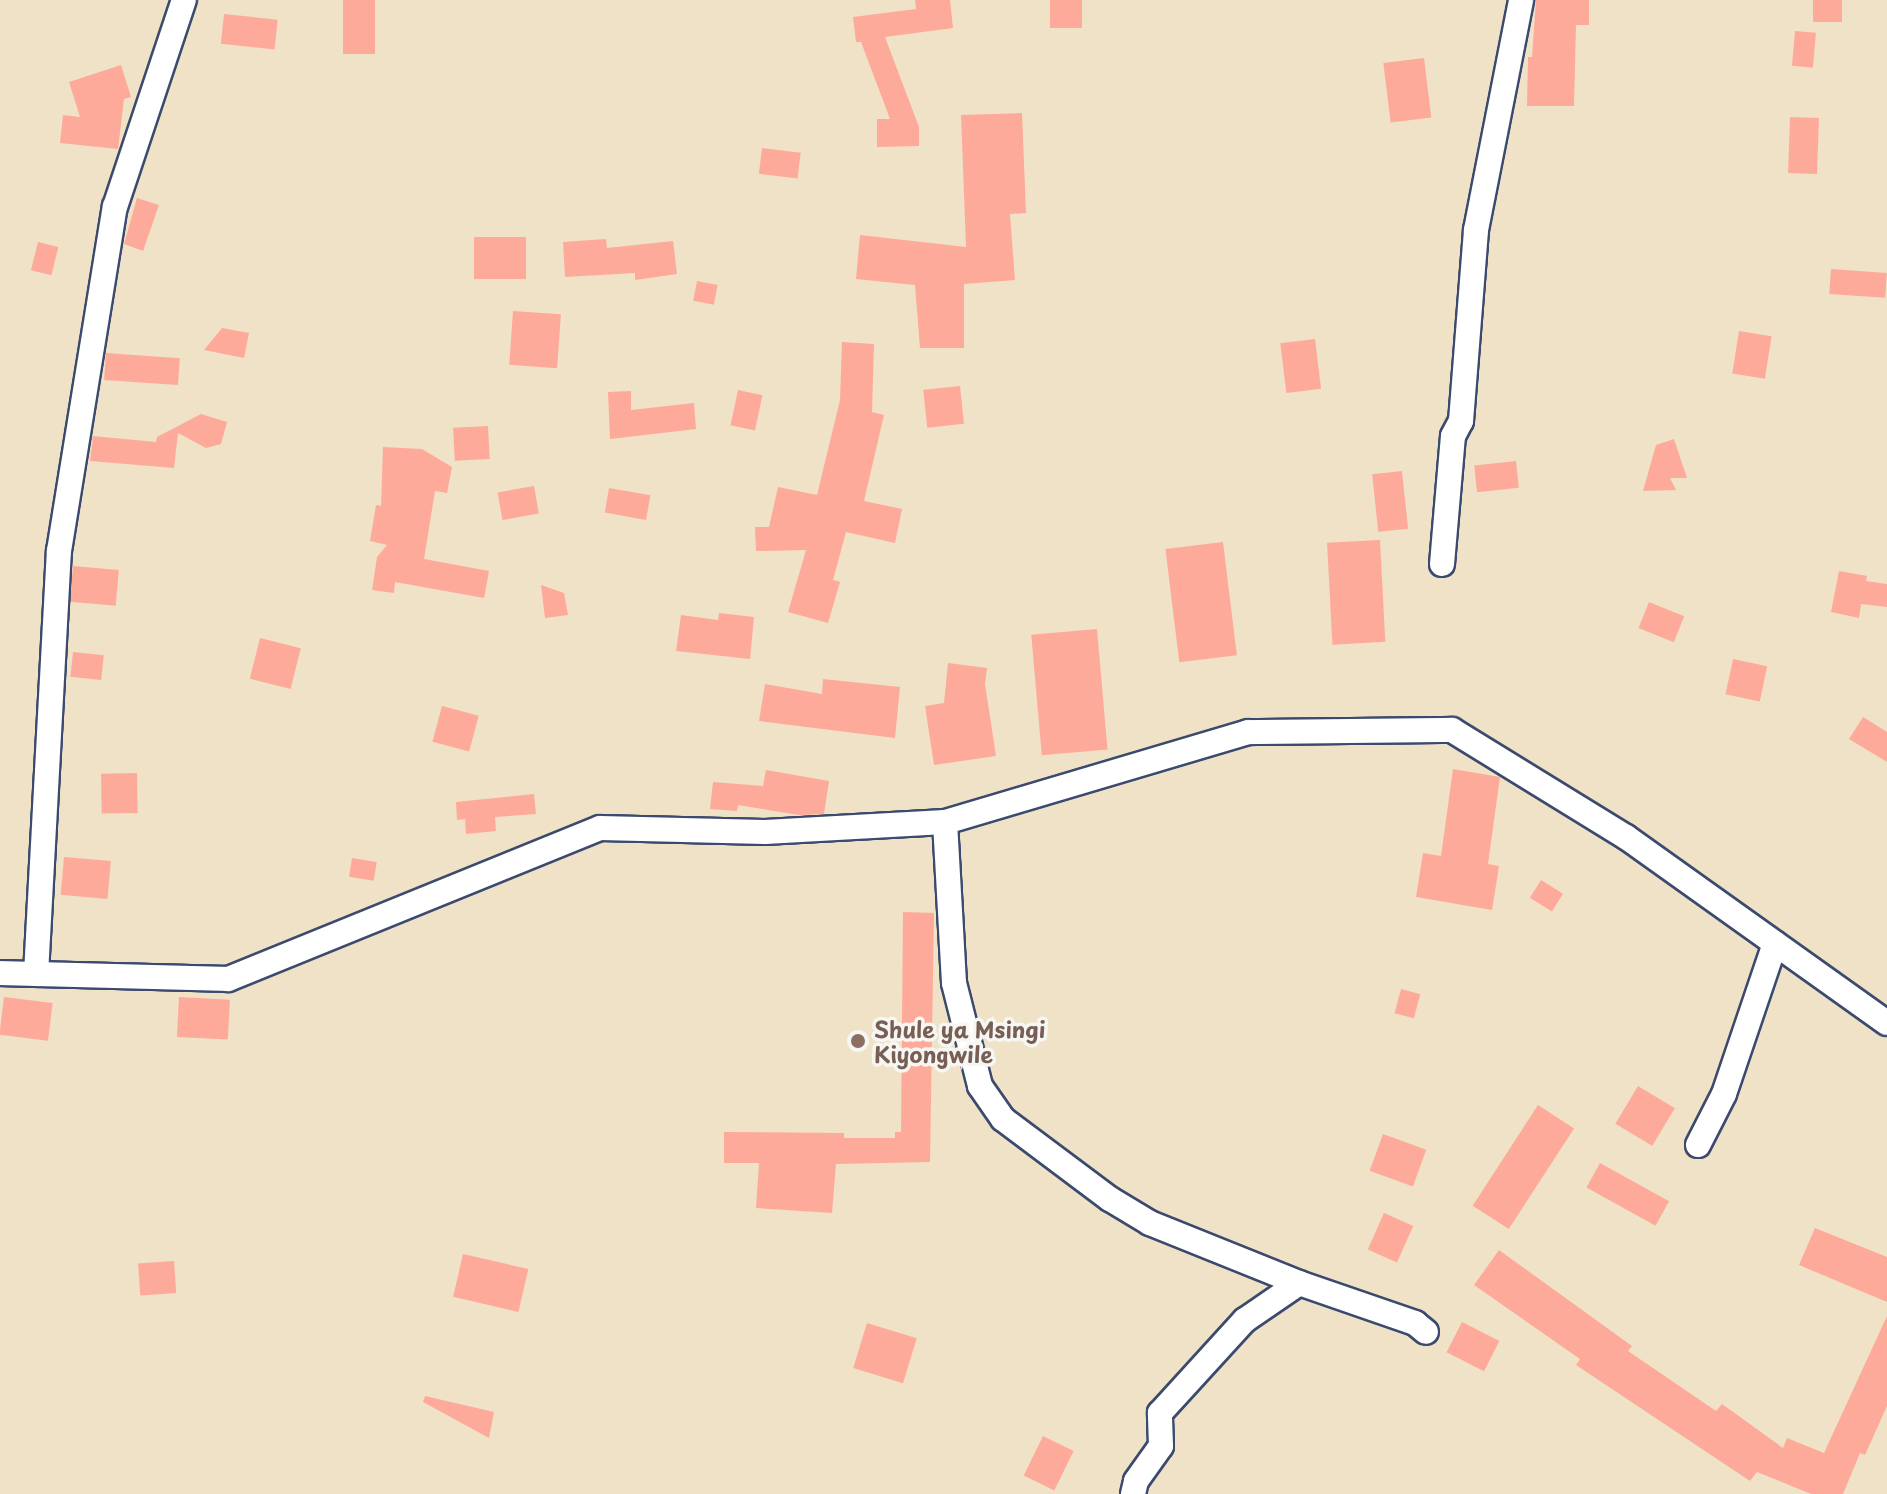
<!DOCTYPE html>
<html>
<head>
<meta charset="utf-8">
<style>
  body { margin:0 }
  #map { position:relative; width:1887px; height:1494px; overflow:hidden; background:#f0e2c6; font-family:"Playpen Sans",sans-serif }
  div>[style] { position:absolute }
  [style*='--x'] { left:calc(var(--x)*1px); top:calc(var(--y)*1px); width:calc(var(--w)*1px); rotate:calc(var(--a)*1deg) }
  .building>* { inset:0; background:#feaa9b; transform-origin:0 0 }
  .roads { filter:drop-shadow(2px 0 #3b4a6e) drop-shadow(-2px 0 #3b4a6e) drop-shadow(0 2px #3b4a6e) drop-shadow(0 -2px #3b4a6e) }
  .street>* { height:24px; margin:-12px; padding:0 12px; transform-origin:12px; border-radius:12px; background:#fff }
  .dots>* { width:22px; height:22px; translate:-50% -50%; box-sizing:border-box; border:4px solid #f6f6f2; border-radius:50% }
  span { translate:-50% -50%; white-space:nowrap; text-align:center; line-height:1.15; -webkit-text-stroke:7px #f6f6f2; paint-order:stroke }
  .education-label { font-size:22px; color:#785e54; font-weight:700 }
  .left { translate:0 -50%; text-align:left }
</style>
</head>
<body>
<div id="map">
  <div class="building">
    <i style="left:343px;top:0;width:32px;height:54px"></i>
    <i style="clip-path:polygon(915px 0,950px 0,953px 28px,885px 37px,919px 127px,919px 146px,877px 147px,877px 119px,890px 119px,861px 42px,856px 42px,853px 17px,916px 9px)"></i>
    <i style="left:1050px;top:0;width:32px;height:28px"></i>
    <i style="clip-path:polygon(1536px 0,1589px 0,1589px 25px,1576px 25px,1574px 106px,1527px 106px,1528px 57px,1532px 57px)"></i>
    <i style="left:1813px;top:0;width:29px;height:22px"></i>
    <i style="left:224px;top:14px;width:54px;height:30px;rotate:6deg"></i>
    <i style="left:1795px;top:31px;width:21px;height:35px;rotate:5deg"></i>
    <i style="left:1424px;top:58px;width:60px;height:41px;rotate:83deg"></i>
    <i style="clip-path:polygon(121px 65px,131px 97px,124px 99px,118px 149px,60px 143px,63px 115px,80px 117px,69px 82px)"></i>
    <i style="clip-path:polygon(1022px 113px,1026px 213px,1010px 214px,1015px 280px,964px 284px,964px 348px,920px 348px,915px 285px,856px 279px,860px 235px,966px 247px,961px 115px)"></i>
    <i style="left:1790px;top:117px;width:29px;height:56px;rotate:2deg"></i>
    <i style="left:762px;top:148px;width:39px;height:26px;rotate:7deg"></i>
    <i style="clip-path:polygon(137px 198px,159px 205px,143px 251px,124px 244px)"></i>
    <i style="left:474px;top:237px;width:52px;height:42px"></i>
    <i style="clip-path:polygon(606px 239px,607px 248px,673px 241px,677px 274px,635px 280px,635px 273px,565px 277px,563px 242px)"></i>
    <i style="left:38px;top:242px;width:21px;height:29px;rotate:14deg"></i>
    <i style="left:1831px;top:269px;width:56px;height:25px;rotate:4deg"></i>
    <i style="left:697px;top:281px;width:21px;height:20px;rotate:11deg"></i>
    <i style="left:513px;top:311px;width:48px;height:54px;rotate:4deg"></i>
    <i style="clip-path:polygon(222px 328px,249px 333px,244px 358px,204px 350px)"></i>
    <i style="left:1739px;top:331px;width:33px;height:43px;rotate:9deg"></i>
    <i style="left:1315px;top:339px;width:50px;height:35px;rotate:83deg"></i>
    <i style="clip-path:polygon(842px 342px,874px 344px,872px 412px,884px 415px,864px 501px,902px 509px,895px 543px,846px 532px,833px 580px,840px 582px,828px 623px,788px 612px,806px 550px,756px 551px,755px 527px,769px 527px,778px 487px,817px 495px,840px 400px)"></i>
    <i style="left:106px;top:353px;width:74px;height:27px;rotate:4deg"></i>
    <i style="left:960px;top:386px;width:38px;height:37px;rotate:84deg"></i>
    <i style="left:738px;top:390px;width:25px;height:36px;rotate:12deg"></i>
    <i style="clip-path:polygon(631px 391px,631px 410px,694px 403px,696px 429px,610px 439px,608px 392px)"></i>
    <i style="clip-path:polygon(201px 414px,227px 422px,221px 444px,206px 448px,178px 433px,174px 468px,90px 461px,93px 436px,156px 442px,157px 437px)"></i>
    <i style="left:488px;top:426px;width:33px;height:35px;rotate:87deg"></i>
    <i style="clip-path:polygon(1674px 439px,1687px 478px,1670px 478px,1676px 490px,1643px 491px,1656px 445px)"></i>
    <i style="clip-path:polygon(383px 447px,422px 449px,452px 467px,447px 493px,435px 491px,424px 559px,489px 571px,484px 598px,395px 582px,394px 593px,372px 590px,377px 557px,387px 545px,370px 541px,376px 505px,381px 506px)"></i>
    <i style="left:1516px;top:461px;width:27px;height:42px;rotate:84deg"></i>
    <i style="left:1402px;top:471px;width:58px;height:30px;rotate:84deg"></i>
    <i style="left:534px;top:486px;width:28px;height:37px;rotate:80deg"></i>
    <i style="left:609px;top:488px;width:42px;height:25px;rotate:10deg"></i>
    <i style="left:1380px;top:540px;width:102px;height:53px;rotate:87deg"></i>
    <i style="left:1223px;top:542px;width:114px;height:58px;rotate:83deg"></i>
    <i style="left:73px;top:566px;width:46px;height:36px;rotate:5deg"></i>
    <i style="clip-path:polygon(1839px 571px,1867px 576px,1866px 581px,1887px 584px,1887px 607px,1861px 604px,1859px 618px,1831px 612px)"></i>
    <i style="clip-path:polygon(541px 585px,564px 593px,568px 615px,545px 618px)"></i>
    <i style="left:1649px;top:602px;width:38px;height:28px;rotate:22deg"></i>
    <i style="clip-path:polygon(719px 613px,754px 617px,750px 659px,676px 651px,681px 615px,718px 620px)"></i>
    <i style="left:1097px;top:629px;width:121px;height:66px;rotate:85deg"></i>
    <i style="left:260px;top:638px;width:42px;height:42px;rotate:14deg"></i>
    <i style="left:73px;top:652px;width:31px;height:25px;rotate:6deg"></i>
    <i style="left:1733px;top:659px;width:35px;height:36px;rotate:12deg"></i>
    <i style="clip-path:polygon(948px 663px,987px 668px,985px 684px,996px 756px,934px 765px,925px 706px,944px 703px)"></i>
    <i style="clip-path:polygon(823px 679px,900px 687px,895px 738px,759px 721px,765px 684px,822px 694px)"></i>
    <i style="left:442px;top:706px;width:38px;height:37px;rotate:15deg"></i>
    <i style="clip-path:polygon(1863px 717px,1887px 732px,1887px 762px,1849px 739px)"></i>
    <i style="clip-path:polygon(1453px 769px,1500px 777px,1488px 864px,1499px 866px,1492px 910px,1416px 897px,1423px 853px,1441px 856px)"></i>
    <i style="clip-path:polygon(766px 770px,829px 781px,824px 814px,799px 815px,738px 805px,737px 811px,710px 809px,713px 782px,763px 786px)"></i>
    <i style="left:137px;top:773px;width:40px;height:36px;rotate:89deg"></i>
    <i style="clip-path:polygon(534px 794px,536px 814px,495px 817px,496px 831px,466px 834px,465px 819px,457px 820px,456px 802px)"></i>
    <i style="left:64px;top:857px;width:47px;height:38px;rotate:5deg"></i>
    <i style="left:352px;top:858px;width:25px;height:19px;rotate:9deg"></i>
    <i style="left:1541px;top:880px;width:26px;height:21px;rotate:32deg"></i>
    <i style="clip-path:polygon(903px 912px,934px 913px,930px 1162px,836px 1164px,832px 1213px,756px 1208px,759px 1163px,724px 1163px,724px 1132px,844px 1133px,844px 1138px,895px 1138px,895px 1132px,901px 1132px)"></i>
    <i style="left:1401px;top:989px;width:20px;height:25px;rotate:15deg"></i>
    <i style="left:4px;top:997px;width:49px;height:38px;rotate:7deg"></i>
    <i style="left:179px;top:997px;width:51px;height:40px;rotate:3deg"></i>
    <i style="left:1638px;top:1086px;width:43px;height:44px;rotate:31deg"></i>
    <i style="left:1538px;top:1105px;width:43px;height:120px;rotate:33deg"></i>
    <i style="left:1383px;top:1134px;width:46px;height:39px;rotate:20deg"></i>
    <i style="left:1600px;top:1163px;width:79px;height:28px;rotate:29deg"></i>
    <i style="left:1384px;top:1213px;width:32px;height:40px;rotate:24deg"></i>
    <i style="clip-path:polygon(1815px 1228px,1887px 1257px,1887px 1302px,1799px 1265px)"></i>
    <i style="clip-path:polygon(1499px 1250px,1632px 1346px,1628px 1351px,1716px 1411px,1722px 1404px,1783px 1448px,1787px 1438px,1824px 1453px,1887px 1316px,1887px 1406px,1865px 1455px,1860px 1453px,1843px 1494px,1811px 1494px,1757px 1472px,1750px 1481px,1576px 1365px,1580px 1359px,1474px 1285px)"></i>
    <i style="left:463px;top:1254px;width:67px;height:44px;rotate:13deg"></i>
    <i style="left:174px;top:1261px;width:32px;height:36px;rotate:86deg"></i>
    <i style="left:1462px;top:1322px;width:42px;height:34px;rotate:27deg"></i>
    <i style="left:867px;top:1323px;width:52px;height:47px;rotate:17deg"></i>
    <i style="clip-path:polygon(425px 1396px,494px 1412px,489px 1438px,423px 1402px)"></i>
    <i style="left:1043px;top:1436px;width:34px;height:44px;rotate:26deg"></i>
  </div>
  <div class="roads">
    <div class="street">
      <i style="--x:1442;--y:564;--w:128;--a:-85.1"></i>
      <i style="--x:1453;--y:436;--w:17;--a:-62"></i>
      <i style="--x:1461;--y:421;--w:192;--a:-85.5"></i>
      <i style="--x:1476;--y:230;--w:234;--a:-78.9"></i>
      <i style="--x:945;--y:822;--w:161;--a:86.8"></i>
      <i style="--x:954;--y:983;--w:106;--a:75.8"></i>
      <i style="--x:980;--y:1086;--w:40;--a:55.1"></i>
      <i style="--x:1003;--y:1119;--w:134;--a:36.8"></i>
      <i style="--x:1110;--y:1199;--w:47;--a:31"></i>
      <i style="--x:1150;--y:1223;--w:161;--a:21.9"></i>
      <i style="--x:1299;--y:1283;--w:123;--a:19"></i>
      <i style="--x:1415;--y:1323;--w:14;--a:39"></i>
      <i style="--x:0;--y:973;--w:228;--a:1.5"></i>
      <i style="--x:228;--y:979;--w:401;--a:-22.1"></i>
      <i style="--x:600;--y:828;--w:165;--a:1.4"></i>
      <i style="--x:765;--y:832;--w:180;--a:-3.2"></i>
      <i style="--x:945;--y:822;--w:316;--a:-16.5"></i>
      <i style="--x:1248;--y:732;--w:204;--a:-0.6"></i>
      <i style="--x:1452;--y:730;--w:204;--a:31.6"></i>
      <i style="--x:1626;--y:837;--w:320;--a:35.5"></i>
      <i style="--x:36;--y:974;--w:424;--a:-86.9"></i>
      <i style="--x:59;--y:551;--w:349;--a:-80.8"></i>
      <i style="--x:115;--y:207;--w:218;--a:-71.6"></i>
      <i style="--x:1698;--y:1145;--w:57;--a:-63"></i>
      <i style="--x:1724;--y:1094;--w:159;--a:-71.3"></i>
      <i style="--x:1133;--y:1494;--w:13;--a:-77"></i>
      <i style="--x:1136;--y:1481;--w:43;--a:-54.5"></i>
      <i style="--x:1161;--y:1446;--w:33;--a:-92"></i>
      <i style="--x:1160;--y:1413;--w:126;--a:-47.6"></i>
      <i style="--x:1245;--y:1320;--w:65;--a:-34.4"></i>
    </div>
  </div>
  <div class="dots">
    <i style="left:858px;top:1041px;background:#8d6e63"></i>
  </div>
  <div class="education-label">
    <span class="left" style="left:874px;top:1041px">Shule ya Msingi<br>Kiyongwile</span>
  </div>
</div>
</body>
</html>
